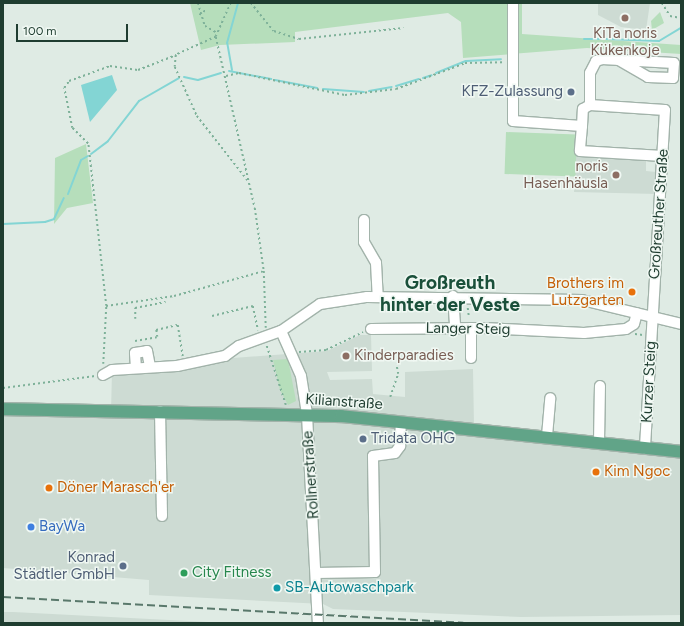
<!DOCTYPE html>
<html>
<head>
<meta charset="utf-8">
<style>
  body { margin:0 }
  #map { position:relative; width:684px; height:626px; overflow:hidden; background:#dfebe4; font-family:Figtree,sans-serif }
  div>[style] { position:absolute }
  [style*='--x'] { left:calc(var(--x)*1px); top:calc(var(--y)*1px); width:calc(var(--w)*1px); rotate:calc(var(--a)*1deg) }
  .built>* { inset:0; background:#cddbd3 }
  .green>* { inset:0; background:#b6debb; transform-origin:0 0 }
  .water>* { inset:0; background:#83d5d4 }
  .stream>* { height:2px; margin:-1px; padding:0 1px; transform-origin:1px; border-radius:1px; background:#83d5d4 }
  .path>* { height:1.5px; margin-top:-0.75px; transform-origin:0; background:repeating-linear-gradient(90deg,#7eb199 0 2px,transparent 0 5px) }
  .roads { filter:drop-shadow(1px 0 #a2b3aa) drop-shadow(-1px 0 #a2b3aa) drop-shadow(0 1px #a2b3aa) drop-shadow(0 -1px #a2b3aa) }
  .minor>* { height:10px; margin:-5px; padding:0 5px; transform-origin:5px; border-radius:5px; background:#fff }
  .major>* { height:12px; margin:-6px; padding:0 6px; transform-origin:6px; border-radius:6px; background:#61a488 }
  .rail>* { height:2px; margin-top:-1px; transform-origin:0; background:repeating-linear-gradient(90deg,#59786b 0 8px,transparent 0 12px) }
  .dots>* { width:11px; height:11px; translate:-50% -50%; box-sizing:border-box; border:2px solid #f0f8f3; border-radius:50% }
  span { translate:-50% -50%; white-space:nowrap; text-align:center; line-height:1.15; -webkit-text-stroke:3px #f0f8f3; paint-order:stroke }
  .education-label { font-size:15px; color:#785e54 }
  .right { translate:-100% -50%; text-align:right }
  .left { translate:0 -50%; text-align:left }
  .service-label { font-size:15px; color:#4e5e75 }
  .street-label { font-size:15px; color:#1f3d30 }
  .food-label { font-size:15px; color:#c56008 }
  .shop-label { font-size:15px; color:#366cbe }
  .leisure-label { font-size:15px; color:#27864d }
  .culture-label { font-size:15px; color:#0d838f }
  .district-label { font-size:19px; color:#1a503a; font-weight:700 }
  .frame { position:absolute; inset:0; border:4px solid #1f3d30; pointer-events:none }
  .scale { position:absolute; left:16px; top:24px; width:112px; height:18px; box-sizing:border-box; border:2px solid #1f3d30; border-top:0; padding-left:5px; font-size:12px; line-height:14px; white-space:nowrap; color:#1f3d30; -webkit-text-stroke:3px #f0f8f3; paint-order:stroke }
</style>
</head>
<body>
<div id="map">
  <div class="built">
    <i style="clip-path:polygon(598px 3px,650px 3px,646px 30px,621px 27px,598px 15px)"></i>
    <i style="clip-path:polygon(576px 156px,646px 160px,646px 171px,657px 172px,657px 194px,574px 192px)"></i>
    <i style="clip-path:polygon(360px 335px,371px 335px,372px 371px,327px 372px,330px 380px,372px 379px,373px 394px,405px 397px,405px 372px,473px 369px,474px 426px,681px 454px,681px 615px,521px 617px,333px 609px,323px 604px,149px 595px,149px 580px,3px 568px,3px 414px,111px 412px,112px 371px,159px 372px,233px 358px,327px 351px)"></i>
    <i style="clip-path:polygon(3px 612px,13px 612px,228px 623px,3px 623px)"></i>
  </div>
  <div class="green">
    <i style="clip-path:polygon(190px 3px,522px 3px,522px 34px,681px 45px,681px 54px,587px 48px,463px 58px,461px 22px,448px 13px,295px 32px,295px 42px,220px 45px,201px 50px)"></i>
    <i style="clip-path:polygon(660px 12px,664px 23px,652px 30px,651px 21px)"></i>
    <i style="left:506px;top:132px;width:71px;height:42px;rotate:2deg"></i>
    <i style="clip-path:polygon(86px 144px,93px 203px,67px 208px,54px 224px,55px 158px)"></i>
    <i style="clip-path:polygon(288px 359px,296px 401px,288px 405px,280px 390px,273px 360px)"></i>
  </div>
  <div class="water">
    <i style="clip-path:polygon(112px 75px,117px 90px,90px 122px,81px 85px)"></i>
  </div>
  <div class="stream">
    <i style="--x:584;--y:39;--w:16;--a:0"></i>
    <i style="--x:606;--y:39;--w:53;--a:2.2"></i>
    <i style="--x:659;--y:41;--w:26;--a:-31"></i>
    <i style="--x:232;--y:70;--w:27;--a:-100"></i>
    <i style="--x:227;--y:43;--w:41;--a:-74.6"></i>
    <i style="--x:229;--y:71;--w:43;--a:10.8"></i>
    <i style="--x:436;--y:73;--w:32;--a:-22"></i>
    <i style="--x:466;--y:61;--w:35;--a:-3"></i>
    <i style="--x:184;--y:77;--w:14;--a:12"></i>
    <i style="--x:198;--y:80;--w:24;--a:-17"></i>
    <i style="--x:423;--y:78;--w:9;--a:-18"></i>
    <i style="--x:275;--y:80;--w:43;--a:10.8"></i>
    <i style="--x:396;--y:86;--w:24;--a:-17"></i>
    <i style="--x:323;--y:89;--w:41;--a:4.2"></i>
    <i style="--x:369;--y:91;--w:23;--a:-10"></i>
    <i style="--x:91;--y:154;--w:21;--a:-37"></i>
    <i style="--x:108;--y:141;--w:51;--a:-52.2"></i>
    <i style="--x:139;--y:101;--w:46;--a:-29.9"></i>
    <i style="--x:68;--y:194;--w:36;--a:-69"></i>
    <i style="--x:81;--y:160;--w:8;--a:-30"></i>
    <i style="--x:3;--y:224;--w:42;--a:-2.7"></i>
    <i style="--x:45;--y:222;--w:9;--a:-18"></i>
    <i style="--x:54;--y:219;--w:23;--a:-65"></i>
  </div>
  <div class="path">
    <i style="--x:198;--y:3;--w:24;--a:73"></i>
    <i style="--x:205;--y:26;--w:14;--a:30"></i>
    <i style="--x:231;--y:3;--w:37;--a:114"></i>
    <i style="--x:216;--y:37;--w:175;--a:77.2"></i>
    <i style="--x:255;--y:208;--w:64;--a:81.9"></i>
    <i style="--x:264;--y:271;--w:57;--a:88"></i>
    <i style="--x:251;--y:3;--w:36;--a:51"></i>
    <i style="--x:274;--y:31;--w:26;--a:18"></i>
    <i style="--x:299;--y:39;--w:105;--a:-6"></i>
    <i style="--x:662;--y:3;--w:15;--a:58"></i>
    <i style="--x:670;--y:16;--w:11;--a:10"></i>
    <i style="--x:199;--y:15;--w:10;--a:-37"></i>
    <i style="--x:216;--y:37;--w:44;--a:155.8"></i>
    <i style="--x:176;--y:55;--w:12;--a:95"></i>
    <i style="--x:175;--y:67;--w:54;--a:65.8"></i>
    <i style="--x:197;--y:116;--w:84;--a:51.8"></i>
    <i style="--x:226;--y:76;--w:13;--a:-13"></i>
    <i style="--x:239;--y:73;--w:108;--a:11.7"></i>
    <i style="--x:345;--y:95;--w:51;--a:-6.7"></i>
    <i style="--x:396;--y:89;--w:74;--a:-20.6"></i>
    <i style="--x:465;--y:63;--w:39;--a:-1"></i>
    <i style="--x:106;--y:306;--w:163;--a:-96.3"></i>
    <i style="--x:88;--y:144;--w:23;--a:-135"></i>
    <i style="--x:72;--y:128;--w:41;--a:-101.3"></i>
    <i style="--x:64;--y:88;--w:9;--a:-54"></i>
    <i style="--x:69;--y:81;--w:44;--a:-20.1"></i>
    <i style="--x:110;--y:66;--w:28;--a:8"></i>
    <i style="--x:138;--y:70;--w:41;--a:-21.5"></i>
    <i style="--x:468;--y:308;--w:8;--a:83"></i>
    <i style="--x:212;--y:316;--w:42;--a:-13.7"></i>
    <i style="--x:253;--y:306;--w:25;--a:78"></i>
    <i style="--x:135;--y:319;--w:11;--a:-90"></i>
    <i style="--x:135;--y:308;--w:31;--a:-11"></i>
    <i style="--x:635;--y:334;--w:8;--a:7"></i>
    <i style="--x:135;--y:341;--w:22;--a:-10"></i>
    <i style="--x:157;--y:337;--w:7;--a:-98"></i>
    <i style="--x:156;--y:330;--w:23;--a:-13"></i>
    <i style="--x:178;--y:325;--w:32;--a:81"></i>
    <i style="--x:267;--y:346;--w:62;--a:72.1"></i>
    <i style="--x:299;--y:352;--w:27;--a:-4"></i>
    <i style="--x:326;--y:350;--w:41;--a:-25.9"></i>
    <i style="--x:103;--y:364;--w:58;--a:-87"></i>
    <i style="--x:106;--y:306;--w:69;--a:-8.4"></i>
    <i style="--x:174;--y:296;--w:93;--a:-15.5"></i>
    <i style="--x:3;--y:388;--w:93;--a:-7.4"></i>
    <i style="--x:390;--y:397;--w:24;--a:-71"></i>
    <i style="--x:398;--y:374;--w:10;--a:-101"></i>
  </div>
  <div class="roads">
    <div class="minor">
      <i style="--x:513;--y:3;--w:118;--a:90"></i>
      <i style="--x:513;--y:121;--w:69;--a:4.1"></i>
      <i style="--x:582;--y:126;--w:17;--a:-87"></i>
      <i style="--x:583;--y:109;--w:8;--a:-30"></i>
      <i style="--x:590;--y:105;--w:75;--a:3.8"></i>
      <i style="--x:665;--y:110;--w:339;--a:93.4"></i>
      <i style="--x:590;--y:105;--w:32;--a:-90"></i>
      <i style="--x:590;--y:73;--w:13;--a:-63"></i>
      <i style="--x:596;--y:61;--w:6;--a:-18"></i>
      <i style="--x:602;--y:59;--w:72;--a:3.2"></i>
      <i style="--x:674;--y:63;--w:15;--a:94"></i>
      <i style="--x:673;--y:78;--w:25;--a:-178"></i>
      <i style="--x:648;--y:77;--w:34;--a:-150"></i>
      <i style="--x:582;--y:126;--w:25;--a:95"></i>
      <i style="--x:580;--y:151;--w:83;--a:3.4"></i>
      <i style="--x:364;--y:220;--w:22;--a:90"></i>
      <i style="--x:364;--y:242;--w:24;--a:60"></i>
      <i style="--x:376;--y:263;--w:33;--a:87"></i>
      <i style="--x:453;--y:296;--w:31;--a:86"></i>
      <i style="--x:371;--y:329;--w:113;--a:-0.5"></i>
      <i style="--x:484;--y:328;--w:100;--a:2.9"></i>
      <i style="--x:584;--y:333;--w:42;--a:-5.4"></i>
      <i style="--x:626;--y:329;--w:9;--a:-32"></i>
      <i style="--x:634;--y:324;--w:11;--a:-75"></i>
      <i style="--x:281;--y:331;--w:49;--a:66"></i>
      <i style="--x:301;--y:376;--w:39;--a:81"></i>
      <i style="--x:307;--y:415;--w:208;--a:87"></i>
      <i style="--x:471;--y:358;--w:30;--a:-90"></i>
      <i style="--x:136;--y:368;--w:15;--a:-94"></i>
      <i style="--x:135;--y:353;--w:12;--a:-9"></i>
      <i style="--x:147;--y:351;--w:16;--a:79"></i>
      <i style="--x:103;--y:375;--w:10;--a:-29"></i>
      <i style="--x:112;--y:370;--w:65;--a:-3.5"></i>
      <i style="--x:177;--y:366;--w:49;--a:-11.8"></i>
      <i style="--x:225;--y:356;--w:17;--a:-36"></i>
      <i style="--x:239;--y:346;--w:45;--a:-19.7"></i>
      <i style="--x:281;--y:331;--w:47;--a:-34.7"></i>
      <i style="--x:320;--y:304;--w:48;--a:-8.5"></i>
      <i style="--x:367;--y:297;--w:215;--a:0.8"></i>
      <i style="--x:582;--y:300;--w:102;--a:13.6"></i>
      <i style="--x:160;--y:411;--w:105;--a:88.9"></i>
      <i style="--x:547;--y:436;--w:38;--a:-85"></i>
      <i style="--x:599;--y:442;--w:56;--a:-89"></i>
      <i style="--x:316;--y:573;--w:59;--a:-1"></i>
      <i style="--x:375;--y:572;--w:116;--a:-91"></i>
      <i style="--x:373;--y:456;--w:22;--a:-8"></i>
      <i style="--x:395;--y:453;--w:9;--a:-54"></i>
      <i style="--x:400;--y:446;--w:24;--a:-88"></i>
    </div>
    <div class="major">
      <i style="--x:3;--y:409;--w:338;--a:1.2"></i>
      <i style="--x:341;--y:416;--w:342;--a:6"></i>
    </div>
  </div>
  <div class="rail">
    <i style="--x:3;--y:597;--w:461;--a:3.2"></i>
  </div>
  <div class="dots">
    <i style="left:625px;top:18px;background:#8d6e63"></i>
    <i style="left:571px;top:92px;background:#5c6f8a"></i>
    <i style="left:616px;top:175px;background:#8d6e63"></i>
    <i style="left:632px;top:292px;background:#e8710a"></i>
    <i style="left:346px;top:356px;background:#8d6e63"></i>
    <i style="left:363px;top:439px;background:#5c6f8a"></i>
    <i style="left:596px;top:472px;background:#e8710a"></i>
    <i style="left:49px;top:488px;background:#e8710a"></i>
    <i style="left:31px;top:527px;background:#3f7fe0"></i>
    <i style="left:123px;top:566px;background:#5c6f8a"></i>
    <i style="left:184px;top:573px;background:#2e9e5b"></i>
    <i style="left:277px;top:588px;background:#0f9aa8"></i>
  </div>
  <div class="education-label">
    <span style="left:625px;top:42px">KiTa noris<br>Kükenkoje</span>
    <span class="right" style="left:608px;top:175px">noris<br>Hasenhäusla</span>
    <span class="left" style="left:354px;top:356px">Kinderparadies</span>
  </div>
  <div class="service-label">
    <span class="right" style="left:563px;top:92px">KFZ-Zulassung</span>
    <span class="left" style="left:371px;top:439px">Tridata OHG</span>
    <span class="right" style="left:115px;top:566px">Konrad<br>Städtler GmbH</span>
  </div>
  <div class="street-label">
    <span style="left:659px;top:214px;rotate:-86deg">Großreuther Straße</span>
    <span style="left:468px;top:329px;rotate:1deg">Langer Steig</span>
    <span style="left:649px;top:382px;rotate:-87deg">Kurzer Steig</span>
    <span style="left:344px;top:402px;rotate:4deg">Kilianstraße</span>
    <span style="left:311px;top:475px;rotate:-94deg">Rollnerstraße</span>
  </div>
  <div class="food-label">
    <span class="right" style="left:624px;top:292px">Brothers im<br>Lutzgarten</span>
    <span class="left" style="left:604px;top:472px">Kim Ngoc</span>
    <span class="left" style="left:57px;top:488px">Döner Marasch'er</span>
  </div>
  <div class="shop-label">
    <span class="left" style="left:39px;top:527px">BayWa</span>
  </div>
  <div class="leisure-label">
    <span class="left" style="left:192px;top:573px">City Fitness</span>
  </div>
  <div class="culture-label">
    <span class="left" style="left:285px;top:588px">SB-Autowaschpark</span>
  </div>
  <div class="district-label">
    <span style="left:450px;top:294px">Großreuth<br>hinter der Veste</span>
  </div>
  <div class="frame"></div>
  <div class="scale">100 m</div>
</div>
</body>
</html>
